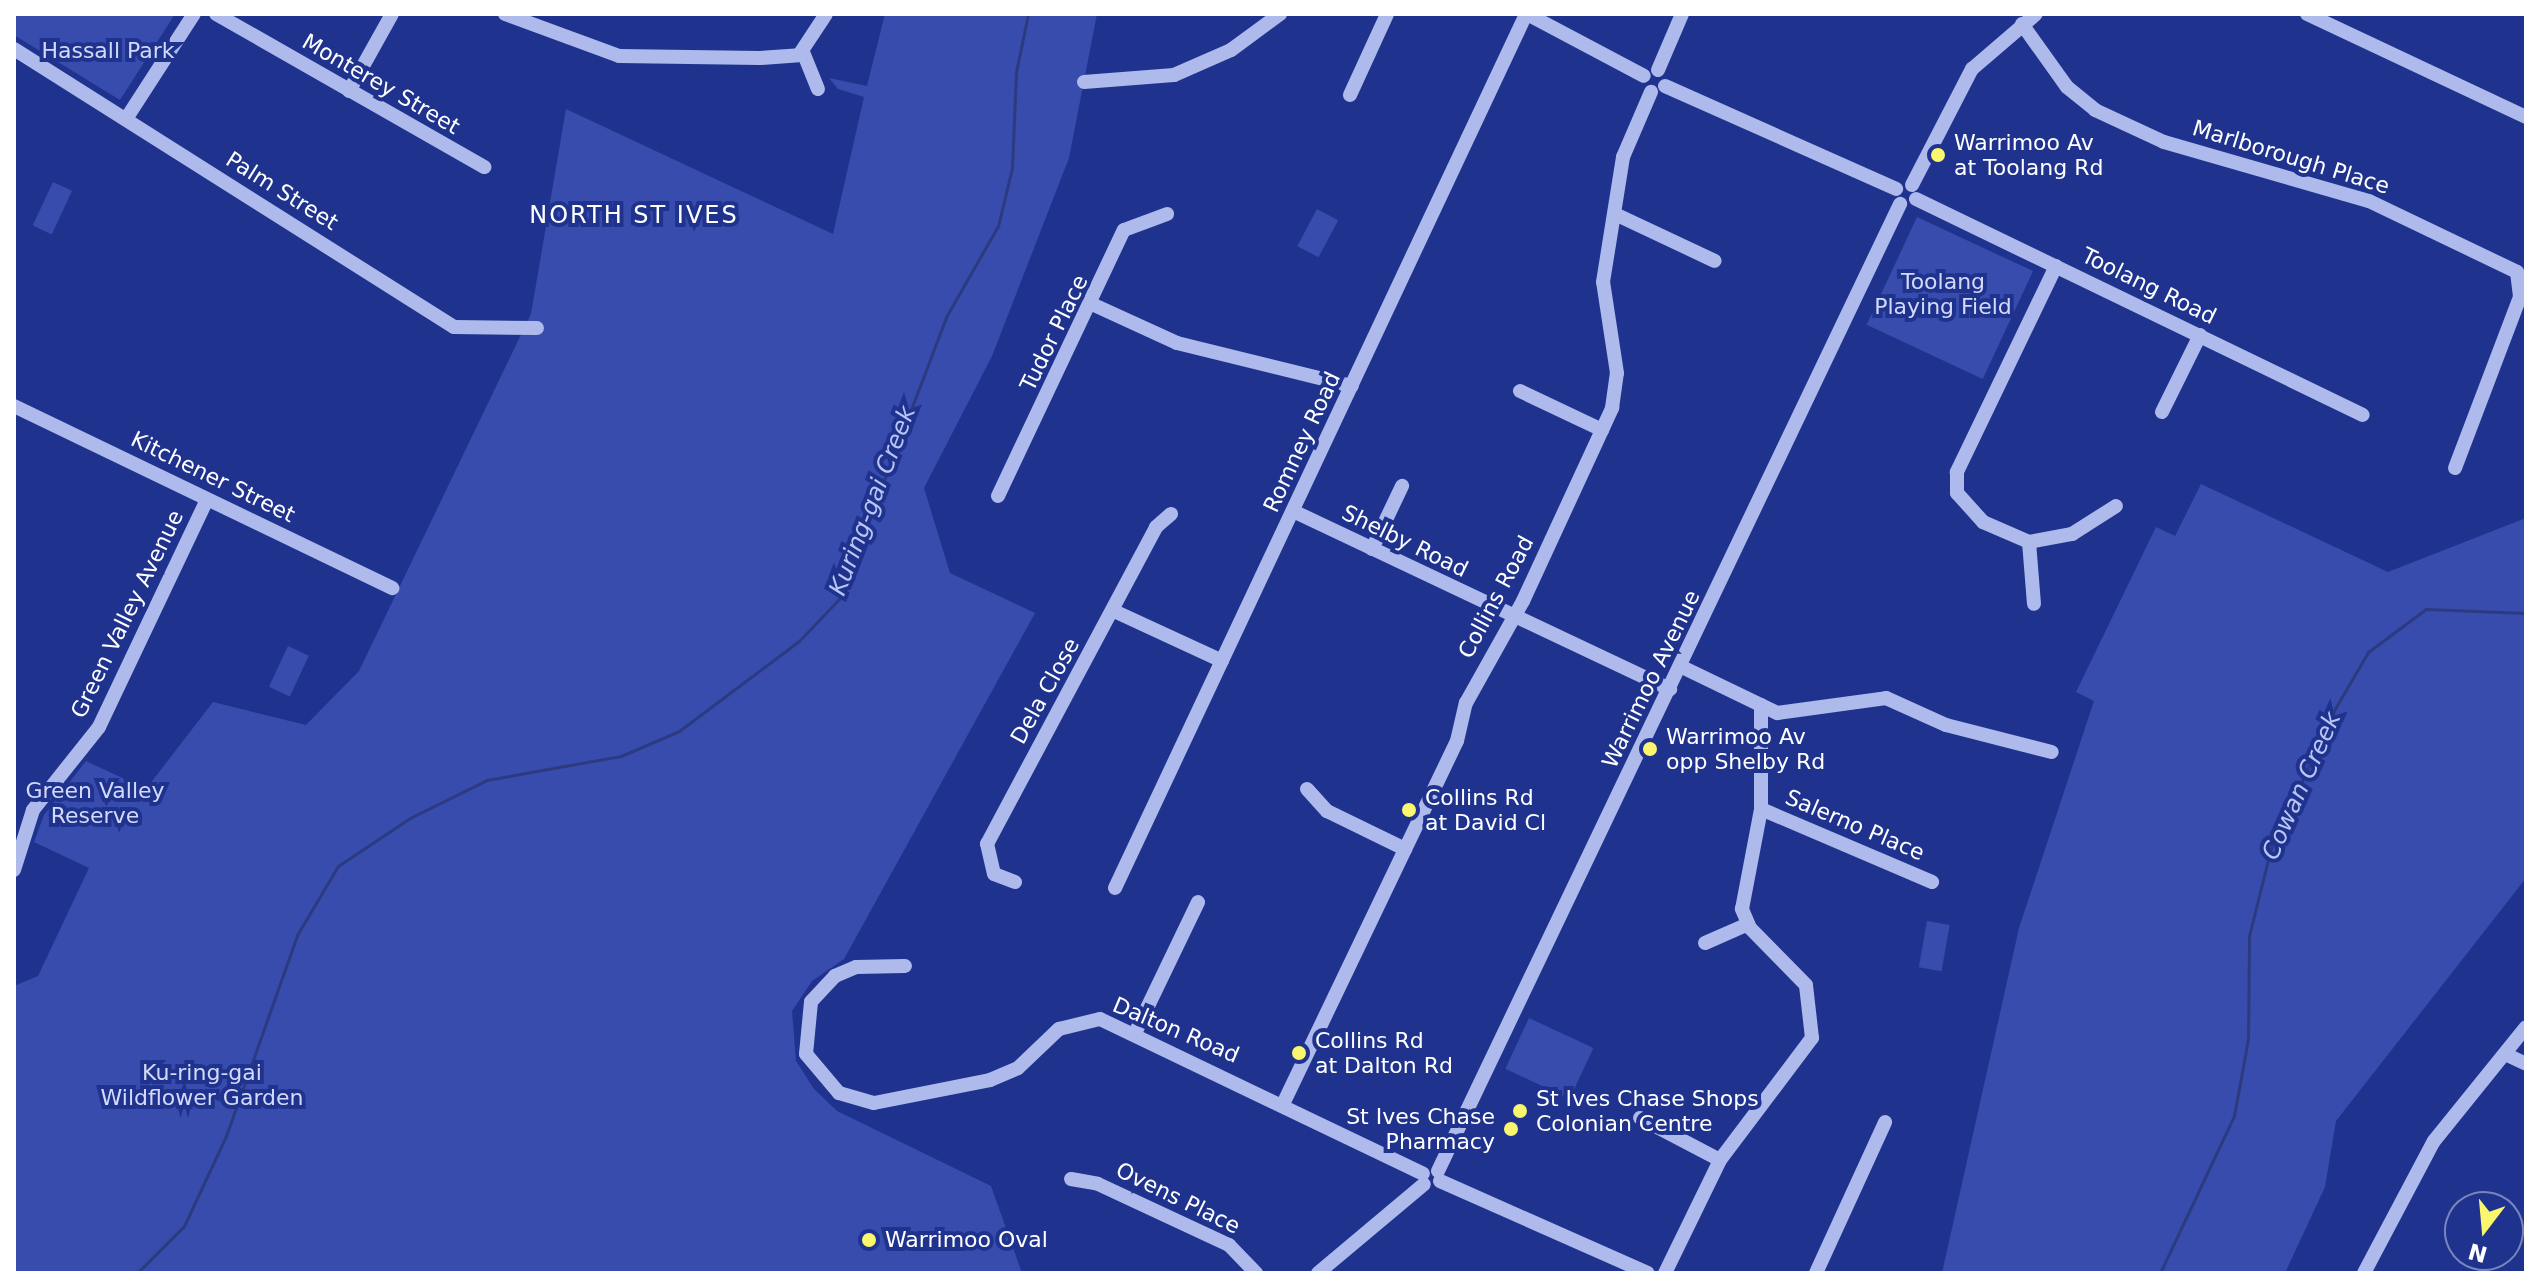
<!DOCTYPE html>
<html>
<head>
<meta charset="utf-8">
<style>
  body { margin:0 }
  #map { position:relative; width:2540px; height:1287px; overflow:hidden; background:#1f338e; font-family:"DejaVu Sans",sans-serif }
  div>[style] { position:absolute }
  [style*='--x'] { left:calc(var(--x)*1px); top:calc(var(--y)*1px); width:calc(var(--w)*1px); rotate:calc(var(--a)*1deg) }
  .green>* { inset:0; background:#374cad; transform-origin:0 0 }
  .stream>* { height:3px; margin:-1.5px; padding:0 1.5px; transform-origin:1.5px; border-radius:1.5px; background:#2c3b80 }
  .minor>* { height:14px; margin:-7px; padding:0 7px; transform-origin:7px; border-radius:7px; background:#aebaec }
  .dots>* { width:22px; height:22px; translate:-50% -50%; box-sizing:border-box; border:4px solid #1f338e; border-radius:50% }
  span { translate:-50% -50%; white-space:nowrap; text-align:center; line-height:1.15; -webkit-text-stroke:8px #1f338e; paint-order:stroke }
  .park-label { font-size:22px; color:#d3daf9 }
  .street-label { font-size:22px; color:#fff }
  .poi-label { font-size:22px; color:#fff }
  .left { translate:0 -50%; text-align:left }
  .right { translate:-100% -50%; text-align:right }
  .neighbourhood-label { font-size:24px; color:#fff; letter-spacing:2px }
  .water-label { font-size:24px; color:#bac5f3; font-style:italic }
  .frame { position:absolute; inset:0; border:16px solid #fff; pointer-events:none }
  .north { position:absolute; left:2444px; top:1191px; width:80px; height:80px; box-sizing:border-box; background:#1f338e; border:2px solid #7985bb; border-radius:50%; rotate:196deg; font-size:22px; font-weight:700; line-height:32px; text-align:center; color:#fff }
  .north::after { content:''; display:block; margin:auto; width:28px; height:36px; background:#faf66e; clip-path:polygon(50% 0,100% 100%,50% 72%,0 100%) }
</style>
</head>
<body>
<div id="map">
  <div class="green">
    <i style="clip-path:polygon(14px 14px,175px 14px,120px 100px,14px 35px)"></i>
    <i style="clip-path:polygon(885px 14px,1097px 14px,1069px 158px,992px 356px,924px 488px,950px 573px,1035px 613px,844px 959px,812px 981px,792px 1011px,796px 1061px,814px 1089px,837px 1111px,991px 1186px,1022px 1273px,14px 1273px,14px 986px,38px 976px,89px 868px,34px 842px,44px 815px,86px 761px,146px 789px,213px 702px,306px 725px,359px 671px,531px 314px,566px 109px,833px 234px,864px 97px,838px 89px,829px 78px,867px 86px)"></i>
    <i style="left:53px;top:182px;width:21px;height:48px;rotate:25deg"></i>
    <i style="left:1317px;top:209px;width:24px;height:42px;rotate:28deg"></i>
    <i style="left:1917px;top:217px;width:128px;height:119px;rotate:25deg"></i>
    <i style="clip-path:polygon(2201px 484px,2388px 572px,2526px 518px,2526px 878px,2336px 1121px,2325px 1187px,2285px 1273px,1942px 1273px,2019px 928px,2094px 701px,2076px 692px,2156px 527px,2175px 536px)"></i>
    <i style="left:288px;top:646px;width:23px;height:45px;rotate:25deg"></i>
    <i style="left:1927px;top:921px;width:23px;height:47px;rotate:10deg"></i>
    <i style="left:1529px;top:1018px;width:71px;height:56px;rotate:25deg"></i>
  </div>
  <div class="stream">
    <i style="--x:137;--y:1273;--w:66;--a:-45"></i>
    <i style="--x:184;--y:1226;--w:99;--a:-65"></i>
    <i style="--x:226;--y:1136;--w:213;--a:-70.5"></i>
    <i style="--x:297;--y:935;--w:80;--a:-59.3"></i>
    <i style="--x:338;--y:866;--w:87;--a:-33.7"></i>
    <i style="--x:410;--y:818;--w:86;--a:-26.3"></i>
    <i style="--x:487;--y:780;--w:136;--a:-10.2"></i>
    <i style="--x:621;--y:756;--w:63;--a:-23.3"></i>
    <i style="--x:679;--y:731;--w:150;--a:-36.9"></i>
    <i style="--x:799;--y:641;--w:58;--a:-46.4"></i>
    <i style="--x:839;--y:599;--w:302;--a:-69.2"></i>
    <i style="--x:946;--y:317;--w:105;--a:-60.3"></i>
    <i style="--x:998;--y:226;--w:60;--a:-76.4"></i>
    <i style="--x:1012;--y:168;--w:96;--a:-87.6"></i>
    <i style="--x:1016;--y:72;--w:59;--a:-78.3"></i>
    <i style="--x:2160;--y:1273;--w:174;--a:-64.8"></i>
    <i style="--x:2234;--y:1116;--w:78;--a:-79.7"></i>
    <i style="--x:2248;--y:1039;--w:103;--a:-89.4"></i>
    <i style="--x:2249;--y:936;--w:91;--a:-76"></i>
    <i style="--x:2271;--y:848;--w:155;--a:-65.3"></i>
    <i style="--x:2336;--y:707;--w:64;--a:-59.8"></i>
    <i style="--x:2368;--y:652;--w:72;--a:-36.6"></i>
    <i style="--x:2426;--y:609;--w:100;--a:2.3"></i>
  </div>
  <div class="minor">
    <i style="--x:216;--y:14;--w:309;--a:29.7"></i>
    <i style="--x:505;--y:14;--w:121;--a:20.2"></i>
    <i style="--x:619;--y:56;--w:141;--a:0.8"></i>
    <i style="--x:760;--y:58;--w:39;--a:-4"></i>
    <i style="--x:799;--y:55;--w:49;--a:-56.6"></i>
    <i style="--x:1527;--y:14;--w:132;--a:27.9"></i>
    <i style="--x:2307;--y:14;--w:242;--a:25.2"></i>
    <i style="--x:2022;--y:24;--w:77;--a:54.5"></i>
    <i style="--x:2067;--y:87;--w:36;--a:39"></i>
    <i style="--x:2095;--y:110;--w:76;--a:24.9"></i>
    <i style="--x:2164;--y:142;--w:213;--a:16.1"></i>
    <i style="--x:2369;--y:201;--w:164;--a:25.6"></i>
    <i style="--x:2517;--y:272;--w:25;--a:83"></i>
    <i style="--x:2520;--y:297;--w:183;--a:110.8"></i>
    <i style="--x:14;--y:49;--w:520;--a:32.29"></i>
    <i style="--x:454;--y:327;--w:83;--a:0.7"></i>
    <i style="--x:803;--y:52;--w:40;--a:68"></i>
    <i style="--x:1658;--y:70;--w:61;--a:-66.8"></i>
    <i style="--x:1084;--y:82;--w:90;--a:-4.4"></i>
    <i style="--x:1174;--y:75;--w:62;--a:-23.7"></i>
    <i style="--x:1231;--y:50;--w:61;--a:-36.3"></i>
    <i style="--x:1665;--y:86;--w:253;--a:24"></i>
    <i style="--x:349;--y:91;--w:88;--a:-60.8"></i>
    <i style="--x:1350;--y:95;--w:89;--a:-65.4"></i>
    <i style="--x:126;--y:119;--w:125;--a:-57.1"></i>
    <i style="--x:1912;--y:185;--w:131;--a:-62.7"></i>
    <i style="--x:1972;--y:69;--w:84;--a:-40.7"></i>
    <i style="--x:1916;--y:199;--w:496;--a:25.8"></i>
    <i style="--x:1615;--y:214;--w:110;--a:25.2"></i>
    <i style="--x:2056;--y:266;--w:229;--a:115.7"></i>
    <i style="--x:1957;--y:472;--w:21;--a:90"></i>
    <i style="--x:1957;--y:493;--w:39;--a:48"></i>
    <i style="--x:1983;--y:522;--w:50;--a:23.5"></i>
    <i style="--x:2029;--y:542;--w:44;--a:-10.5"></i>
    <i style="--x:2072;--y:534;--w:52;--a:-32.5"></i>
    <i style="--x:1094;--y:305;--w:91;--a:24.6"></i>
    <i style="--x:1177;--y:343;--w:180;--a:13.8"></i>
    <i style="--x:1520;--y:391;--w:91;--a:25.4"></i>
    <i style="--x:14;--y:406;--w:420;--a:25.7"></i>
    <i style="--x:2162;--y:412;--w:86;--a:-63.7"></i>
    <i style="--x:998;--y:496;--w:294;--a:-64.7"></i>
    <i style="--x:1124;--y:230;--w:46;--a:-20.4"></i>
    <i style="--x:1295;--y:512;--w:415;--a:25.3"></i>
    <i style="--x:2029;--y:542;--w:62;--a:85.4"></i>
    <i style="--x:1372;--y:549;--w:70;--a:-64.5"></i>
    <i style="--x:1114;--y:611;--w:119;--a:24.8"></i>
    <i style="--x:1682;--y:667;--w:106;--a:25.8"></i>
    <i style="--x:1777;--y:713;--w:110;--a:-7.8"></i>
    <i style="--x:1886;--y:698;--w:66;--a:24.2"></i>
    <i style="--x:1946;--y:725;--w:109;--a:14.3"></i>
    <i style="--x:1307;--y:789;--w:30;--a:48"></i>
    <i style="--x:1327;--y:811;--w:87;--a:26"></i>
    <i style="--x:1761;--y:809;--w:186;--a:23.1"></i>
    <i style="--x:14;--y:870;--w:63;--a:-72.4"></i>
    <i style="--x:33;--y:810;--w:106;--a:-51.5"></i>
    <i style="--x:99;--y:727;--w:251;--a:-64.6"></i>
    <i style="--x:1015;--y:882;--w:22;--a:-159"></i>
    <i style="--x:994;--y:874;--w:31;--a:-103"></i>
    <i style="--x:987;--y:844;--w:359;--a:-61.9"></i>
    <i style="--x:1156;--y:527;--w:20;--a:-41"></i>
    <i style="--x:1115;--y:888;--w:966;--a:-64.81"></i>
    <i style="--x:1705;--y:943;--w:47;--a:-23.8"></i>
    <i style="--x:905;--y:966;--w:49;--a:178.8"></i>
    <i style="--x:856;--y:967;--w:23;--a:157"></i>
    <i style="--x:835;--y:976;--w:35;--a:133"></i>
    <i style="--x:811;--y:1002;--w:52;--a:95.5"></i>
    <i style="--x:806;--y:1054;--w:51;--a:49.8"></i>
    <i style="--x:839;--y:1093;--w:36;--a:16"></i>
    <i style="--x:874;--y:1103;--w:118;--a:-11.2"></i>
    <i style="--x:990;--y:1080;--w:30;--a:-23"></i>
    <i style="--x:1018;--y:1068;--w:57;--a:-43.6"></i>
    <i style="--x:1059;--y:1029;--w:42;--a:-13.7"></i>
    <i style="--x:1100;--y:1019;--w:358;--a:25.6"></i>
    <i style="--x:1136;--y:1031;--w:143;--a:-64.3"></i>
    <i style="--x:2505;--y:1054;--w:23;--a:25"></i>
    <i style="--x:1284;--y:1102;--w:400;--a:-64.4"></i>
    <i style="--x:1457;--y:741;--w:39;--a:-77"></i>
    <i style="--x:1466;--y:703;--w:117;--a:-60.8"></i>
    <i style="--x:1523;--y:601;--w:213;--a:-65.2"></i>
    <i style="--x:1612;--y:408;--w:35;--a:-82"></i>
    <i style="--x:1617;--y:373;--w:92;--a:-98.7"></i>
    <i style="--x:1603;--y:282;--w:127;--a:-80.9"></i>
    <i style="--x:1623;--y:157;--w:71;--a:-66.7"></i>
    <i style="--x:1640;--y:1118;--w:90;--a:27.7"></i>
    <i style="--x:1438;--y:1171;--w:1072;--a:-64.46"></i>
    <i style="--x:1071;--y:1179;--w:27;--a:10"></i>
    <i style="--x:1098;--y:1184;--w:145;--a:25"></i>
    <i style="--x:1229;--y:1245;--w:39;--a:46"></i>
    <i style="--x:1440;--y:1181;--w:227;--a:23.9"></i>
    <i style="--x:1318;--y:1273;--w:138;--a:-40"></i>
    <i style="--x:1665;--y:1273;--w:126;--a:-64"></i>
    <i style="--x:1720;--y:1160;--w:153;--a:-53"></i>
    <i style="--x:1812;--y:1038;--w:53;--a:-96.5"></i>
    <i style="--x:1806;--y:985;--w:80;--a:-134.5"></i>
    <i style="--x:1750;--y:928;--w:21;--a:-113"></i>
    <i style="--x:1742;--y:909;--w:102;--a:-79.2"></i>
    <i style="--x:1761;--y:809;--w:104;--a:-90"></i>
    <i style="--x:1816;--y:1273;--w:166;--a:-65.4"></i>
    <i style="--x:2364;--y:1273;--w:149;--a:-62.1"></i>
    <i style="--x:2434;--y:1141;--w:146;--a:-51.1"></i>
  </div>
  <div class="dots">
    <i style="left:1938px;top:155px;background:#faf66e"></i>
    <i style="left:1650px;top:749px;background:#faf66e"></i>
    <i style="left:1409px;top:810px;background:#faf66e"></i>
    <i style="left:1299px;top:1053px;background:#faf66e"></i>
    <i style="left:1520px;top:1111px;background:#faf66e"></i>
    <i style="left:1511px;top:1129px;background:#faf66e"></i>
    <i style="left:869px;top:1240px;background:#faf66e"></i>
  </div>
  <div class="park-label">
    <span style="left:108px;top:51px">Hassall Park</span>
    <span style="left:1943px;top:294px">Toolang<br>Playing Field</span>
    <span style="left:95px;top:803px">Green Valley<br>Reserve</span>
    <span style="left:202px;top:1085px">Ku-ring-gai<br>Wildflower Garden</span>
  </div>
  <div class="street-label">
    <span style="left:381px;top:84px;rotate:30deg">Monterey Street</span>
    <span style="left:2291px;top:157px;rotate:17deg">Marlborough Place</span>
    <span style="left:282px;top:191px;rotate:32deg">Palm Street</span>
    <span style="left:2149px;top:286px;rotate:26deg">Toolang Road</span>
    <span style="left:1054px;top:333px;rotate:-64deg">Tudor Place</span>
    <span style="left:1302px;top:442px;rotate:-65deg">Romney Road</span>
    <span style="left:213px;top:477px;rotate:26deg">Kitchener Street</span>
    <span style="left:1405px;top:541px;rotate:26deg">Shelby Road</span>
    <span style="left:1496px;top:597px;rotate:-62deg">Collins Road</span>
    <span style="left:127px;top:614px;rotate:-64deg">Green Valley Avenue</span>
    <span style="left:1651px;top:679px;rotate:-64deg">Warrimoo Avenue</span>
    <span style="left:1045px;top:691px;rotate:-61deg">Dela Close</span>
    <span style="left:1855px;top:825px;rotate:23deg">Salerno Place</span>
    <span style="left:1176px;top:1030px;rotate:23deg">Dalton Road</span>
    <span style="left:1178px;top:1198px;rotate:26deg">Ovens Place</span>
  </div>
  <div class="poi-label">
    <span class="left" style="left:1954px;top:155px">Warrimoo Av<br>at Toolang Rd</span>
    <span class="left" style="left:1666px;top:749px">Warrimoo Av<br>opp Shelby Rd</span>
    <span class="left" style="left:1425px;top:810px">Collins Rd<br>at David Cl</span>
    <span class="left" style="left:1315px;top:1053px">Collins Rd<br>at Dalton Rd</span>
    <span class="left" style="left:1536px;top:1111px">St Ives Chase Shops<br>Colonian Centre</span>
    <span class="right" style="left:1495px;top:1129px">St Ives Chase<br>Pharmacy</span>
    <span class="left" style="left:885px;top:1240px">Warrimoo Oval</span>
  </div>
  <div class="neighbourhood-label">
    <span style="left:634px;top:216px">NORTH ST IVES</span>
  </div>
  <div class="water-label">
    <span style="left:873px;top:501px;rotate:-69deg">Kuring-gai Creek</span>
    <span style="left:2302px;top:786px;rotate:-66deg">Cowan Creek</span>
  </div>
  <div class="frame"></div>
  <div class="north">N</div>
</div>
</body>
</html>
